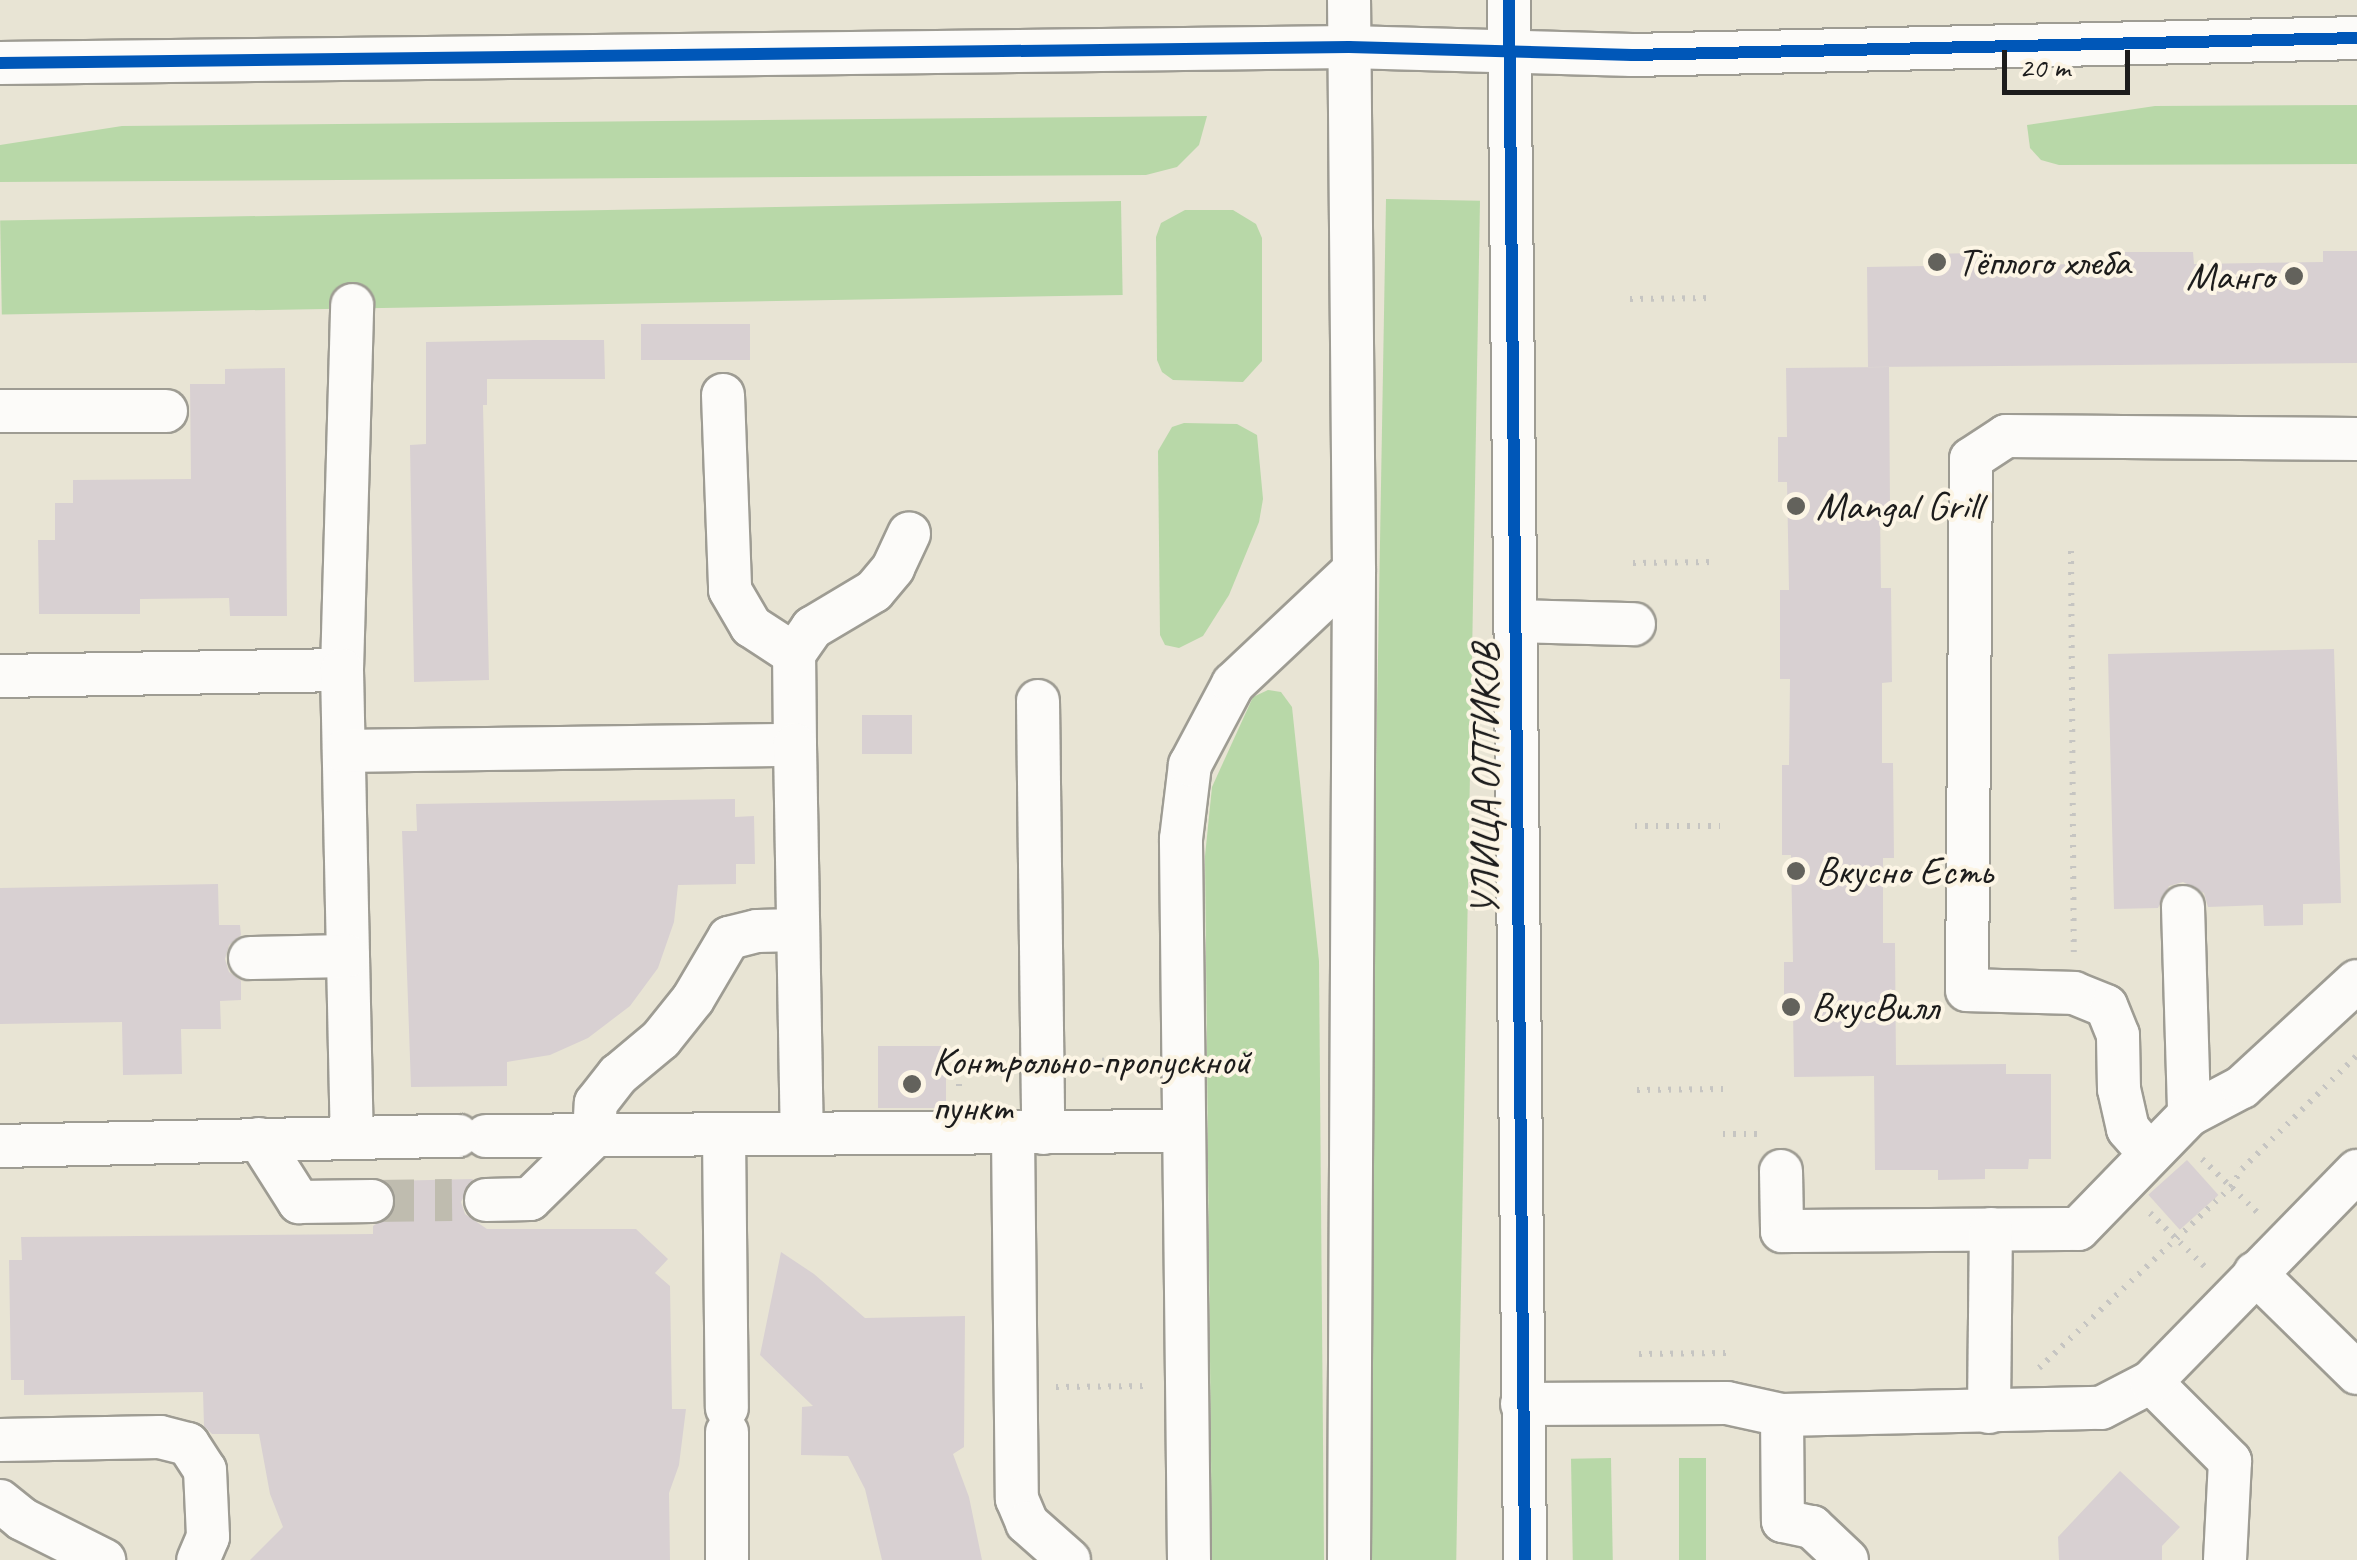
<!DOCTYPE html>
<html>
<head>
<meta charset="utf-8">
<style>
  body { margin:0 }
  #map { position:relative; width:2357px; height:1560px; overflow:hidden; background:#e8e4d4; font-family:Caveat,sans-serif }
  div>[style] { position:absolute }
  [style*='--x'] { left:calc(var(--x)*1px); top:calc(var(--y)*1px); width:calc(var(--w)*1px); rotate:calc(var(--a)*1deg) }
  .green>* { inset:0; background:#b8d8a8; transform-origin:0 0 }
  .building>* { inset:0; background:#d8d0d2; transform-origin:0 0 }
  .minor-tunnel>* { height:42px; margin-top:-21px; transform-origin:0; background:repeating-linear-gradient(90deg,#bfbcaf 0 42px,transparent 0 63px) }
  .path>* { height:6px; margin-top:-3px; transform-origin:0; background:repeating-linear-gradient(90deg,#c6c5c2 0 2.5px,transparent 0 10.5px) }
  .roads { filter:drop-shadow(2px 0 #9e9c93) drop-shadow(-2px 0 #9e9c93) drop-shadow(0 2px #9e9c93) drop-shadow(0 -2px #9e9c93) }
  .minor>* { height:42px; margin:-21px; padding:0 21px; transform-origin:21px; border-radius:21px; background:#fcfbf9 }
  .cycleway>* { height:12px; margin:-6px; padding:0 6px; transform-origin:6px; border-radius:6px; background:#0057b8 }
  .dots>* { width:28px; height:28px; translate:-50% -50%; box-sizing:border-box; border:5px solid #fcf5e5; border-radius:50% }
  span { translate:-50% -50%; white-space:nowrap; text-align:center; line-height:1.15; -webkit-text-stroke:8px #fcf5e5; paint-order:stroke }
  .poi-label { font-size:40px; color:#1c1c1c }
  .left { translate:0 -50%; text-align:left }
  .right { translate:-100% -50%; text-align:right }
  .street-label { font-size:40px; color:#1c1c1c }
  .scale { position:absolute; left:2002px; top:50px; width:128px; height:45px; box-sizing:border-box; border:5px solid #1c1c1c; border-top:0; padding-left:12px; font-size:30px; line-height:35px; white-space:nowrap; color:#1c1c1c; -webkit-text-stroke:8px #fcf5e5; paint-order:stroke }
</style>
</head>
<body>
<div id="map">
  <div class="green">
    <i style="clip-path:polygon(2357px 105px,2357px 164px,2059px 165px,2041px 160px,2030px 148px,2027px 125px,2155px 106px)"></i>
    <i style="clip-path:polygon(1207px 116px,1199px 145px,1177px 167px,1146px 175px,0 182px,0 145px,122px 126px)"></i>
    <i style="left:1386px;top:199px;width:94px;height:1361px;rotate:1deg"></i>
    <i style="left:1121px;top:201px;width:94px;height:1121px;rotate:89deg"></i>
    <i style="clip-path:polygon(1185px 210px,1233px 210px,1256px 224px,1262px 238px,1262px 361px,1243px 382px,1173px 380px,1162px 372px,1157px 360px,1156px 237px,1161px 223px)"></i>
    <i style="clip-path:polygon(1184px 423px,1237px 424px,1257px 435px,1263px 499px,1259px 522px,1229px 595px,1203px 636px,1179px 648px,1165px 645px,1160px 635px,1158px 451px,1172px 427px)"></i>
    <i style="clip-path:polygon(1268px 690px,1281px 692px,1292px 707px,1319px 961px,1324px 1560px,1212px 1560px,1205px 856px,1212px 787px,1253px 697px)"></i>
    <i style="left:1611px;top:1458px;width:102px;height:40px;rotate:89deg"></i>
    <i style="left:1679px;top:1458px;width:27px;height:102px"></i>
  </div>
  <div class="building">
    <i style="clip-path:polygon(2323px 251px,2357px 251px,2357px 363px,1868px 367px,1867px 267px,1926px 266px,1926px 254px,1976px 253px,1976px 265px,2105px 264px,2105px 252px,2193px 252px,2194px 264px,2323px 262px)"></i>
    <i style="left:750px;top:324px;width:36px;height:109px;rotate:90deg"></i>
    <i style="clip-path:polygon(535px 340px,604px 340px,605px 379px,487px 379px,487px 405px,483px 405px,489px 680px,414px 682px,410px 445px,426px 444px,426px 342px)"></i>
    <i style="clip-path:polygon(1889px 367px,1890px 509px,1880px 509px,1881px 588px,1891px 588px,1892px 682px,1882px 683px,1882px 763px,1893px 763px,1894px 858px,1883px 858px,1883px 943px,1895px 943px,1896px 1065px,2006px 1064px,2006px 1074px,2051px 1074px,2051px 1159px,2029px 1159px,2028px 1169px,1985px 1169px,1985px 1179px,1938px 1180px,1938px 1170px,1875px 1170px,1874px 1076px,1794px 1077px,1793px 1011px,1784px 1011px,1784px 962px,1793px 962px,1791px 855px,1782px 855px,1782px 765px,1789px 765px,1790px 679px,1780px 679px,1780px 590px,1789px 590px,1787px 482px,1778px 482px,1778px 437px,1787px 437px,1786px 368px)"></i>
    <i style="clip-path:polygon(285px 368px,287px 616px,230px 616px,229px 598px,140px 599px,140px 614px,39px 614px,38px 540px,55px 540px,55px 503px,73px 503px,73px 480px,191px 479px,190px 384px,225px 384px,225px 369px)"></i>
    <i style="clip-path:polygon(2334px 649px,2341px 903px,2303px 904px,2303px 925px,2264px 926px,2263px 905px,2208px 907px,2204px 893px,2183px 882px,2169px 886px,2158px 908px,2114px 909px,2108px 654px)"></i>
    <i style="left:862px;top:715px;width:50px;height:39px"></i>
    <i style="clip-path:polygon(735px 799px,735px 817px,754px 816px,755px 864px,736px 864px,736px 884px,678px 885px,674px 922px,658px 968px,630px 1006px,588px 1038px,550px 1055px,507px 1062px,507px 1086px,411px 1087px,402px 831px,417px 831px,416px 804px)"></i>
    <i style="clip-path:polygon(218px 884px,219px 925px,240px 925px,241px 935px,229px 945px,225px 959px,229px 972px,241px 981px,241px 1000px,220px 1001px,221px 1029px,181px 1029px,182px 1074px,123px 1075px,122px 1022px,0 1024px,0 888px)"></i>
    <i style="left:946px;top:1046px;width:62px;height:68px;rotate:90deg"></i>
    <i style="left:2187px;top:1160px;width:47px;height:52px;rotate:48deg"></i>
    <i style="clip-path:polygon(473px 1179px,461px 1202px,465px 1214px,487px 1229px,636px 1229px,668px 1259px,655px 1273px,670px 1286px,672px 1409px,686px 1409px,679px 1465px,669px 1493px,670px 1560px,250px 1560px,283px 1527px,270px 1494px,259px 1434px,212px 1434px,204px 1426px,203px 1392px,24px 1395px,24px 1380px,11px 1380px,9px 1260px,22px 1260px,21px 1237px,373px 1234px,373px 1226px,394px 1212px,397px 1200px,387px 1181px)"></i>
    <i style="clip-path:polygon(781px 1252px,814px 1274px,865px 1318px,965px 1316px,964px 1447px,953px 1454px,969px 1497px,982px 1560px,882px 1560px,865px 1489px,848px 1456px,801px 1455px,802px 1407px,813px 1406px,760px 1355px)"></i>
    <i style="clip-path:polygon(2120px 1471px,2180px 1527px,2162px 1546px,2162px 1560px,2059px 1560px,2058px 1537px)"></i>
  </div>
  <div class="minor-tunnel">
    <i style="--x:372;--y:1201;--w:80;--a:-0.7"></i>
  </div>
  <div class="path">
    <i style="--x:1630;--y:299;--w:84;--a:-0.7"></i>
    <i style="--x:2071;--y:551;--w:401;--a:89.6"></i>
    <i style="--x:1633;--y:563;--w:84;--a:-0.7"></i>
    <i style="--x:1635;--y:826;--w:85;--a:0"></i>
    <i style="--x:946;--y:1058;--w:14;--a:21"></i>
    <i style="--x:959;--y:1063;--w:45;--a:-1.3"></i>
    <i style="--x:1081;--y:1061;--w:63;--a:-0.9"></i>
    <i style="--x:959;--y:1063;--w:29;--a:90"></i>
    <i style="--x:1637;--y:1090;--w:86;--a:-0.7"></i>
    <i style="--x:1723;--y:1134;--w:34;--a:0"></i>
    <i style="--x:2202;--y:1159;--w:78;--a:44"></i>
    <i style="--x:2150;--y:1213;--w:77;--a:44.5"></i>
    <i style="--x:1639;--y:1354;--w:87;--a:-0.7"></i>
    <i style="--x:2039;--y:1368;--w:264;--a:-43.3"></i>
    <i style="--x:2231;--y:1187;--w:21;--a:-59"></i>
    <i style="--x:2242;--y:1169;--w:162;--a:-44.7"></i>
    <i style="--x:1056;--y:1387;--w:93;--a:-0.6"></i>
  </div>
  <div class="roads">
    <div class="minor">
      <i style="--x:1509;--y:0;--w:1560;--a:89.41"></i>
      <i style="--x:0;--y:63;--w:1349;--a:-0.68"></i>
      <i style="--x:1349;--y:47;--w:283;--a:1.6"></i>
      <i style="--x:1632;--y:55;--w:725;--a:-1.34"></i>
      <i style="--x:723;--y:395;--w:195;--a:87.9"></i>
      <i style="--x:730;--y:590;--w:42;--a:59.7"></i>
      <i style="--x:751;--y:626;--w:51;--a:33.1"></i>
      <i style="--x:0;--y:411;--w:166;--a:0"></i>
      <i style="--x:1516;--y:621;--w:118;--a:1.5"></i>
      <i style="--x:342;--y:670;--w:365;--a:-88.4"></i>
      <i style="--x:0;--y:676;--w:342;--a:-1"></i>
      <i style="--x:342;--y:670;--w:467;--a:88.8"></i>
      <i style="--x:1038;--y:701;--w:432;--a:89.3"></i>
      <i style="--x:795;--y:745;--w:91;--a:-90.6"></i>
      <i style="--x:794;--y:654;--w:32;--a:-55"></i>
      <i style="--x:812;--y:628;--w:72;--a:-30.8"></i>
      <i style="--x:874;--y:591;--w:30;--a:-50"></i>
      <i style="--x:893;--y:568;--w:38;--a:-65"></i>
      <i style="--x:344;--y:751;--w:451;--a:-0.8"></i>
      <i style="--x:795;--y:745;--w:387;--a:89"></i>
      <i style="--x:2183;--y:907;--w:208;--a:88.3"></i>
      <i style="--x:250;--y:958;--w:98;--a:-1.2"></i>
      <i style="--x:1013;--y:1133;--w:366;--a:89.4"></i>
      <i style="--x:1017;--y:1499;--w:26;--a:67"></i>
      <i style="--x:1027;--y:1523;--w:56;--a:41.4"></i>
      <i style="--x:724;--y:1134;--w:274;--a:89.4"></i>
      <i style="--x:486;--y:1136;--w:698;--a:-0.41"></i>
      <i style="--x:259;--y:1139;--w:75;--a:57.6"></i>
      <i style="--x:299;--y:1202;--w:73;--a:-0.8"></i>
      <i style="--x:0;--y:1146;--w:458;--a:-1.3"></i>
      <i style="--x:2149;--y:1153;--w:32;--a:-131"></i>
      <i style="--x:2128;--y:1129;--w:41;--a:-102.7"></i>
      <i style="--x:2119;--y:1089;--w:54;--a:-91.1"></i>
      <i style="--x:2118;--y:1035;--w:31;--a:-112"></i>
      <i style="--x:2106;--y:1006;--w:35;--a:-158"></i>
      <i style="--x:2074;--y:993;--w:107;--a:-178.4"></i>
      <i style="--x:1967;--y:990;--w:531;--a:-89.57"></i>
      <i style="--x:1971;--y:459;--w:42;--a:-33.3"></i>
      <i style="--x:2006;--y:436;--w:351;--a:0.5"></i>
      <i style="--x:1781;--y:1171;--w:60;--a:89"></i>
      <i style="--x:1782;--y:1231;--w:296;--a:-0.4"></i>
      <i style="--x:2078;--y:1229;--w:159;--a:-45.8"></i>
      <i style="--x:2189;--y:1115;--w:60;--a:-27.8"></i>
      <i style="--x:2242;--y:1087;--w:156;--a:-42.7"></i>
      <i style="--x:486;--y:1200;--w:44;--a:-1.3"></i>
      <i style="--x:530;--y:1199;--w:90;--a:-44.5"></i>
      <i style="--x:594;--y:1136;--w:33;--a:-87"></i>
      <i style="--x:596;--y:1103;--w:36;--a:-52"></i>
      <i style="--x:618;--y:1075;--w:56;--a:-39.9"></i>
      <i style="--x:661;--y:1039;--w:51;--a:-51.3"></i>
      <i style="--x:693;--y:999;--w:71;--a:-59.5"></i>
      <i style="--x:729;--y:938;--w:29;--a:-14"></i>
      <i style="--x:757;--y:931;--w:41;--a:-1.4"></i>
      <i style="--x:2255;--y:1273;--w:143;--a:44.4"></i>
      <i style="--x:2151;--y:1382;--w:112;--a:45"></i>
      <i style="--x:2230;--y:1461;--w:99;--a:92.9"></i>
      <i style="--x:1522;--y:1404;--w:205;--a:-0.3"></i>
      <i style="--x:1727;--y:1403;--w:56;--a:12.3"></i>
      <i style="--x:1782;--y:1415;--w:106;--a:89.5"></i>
      <i style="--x:1783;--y:1521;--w:30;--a:12"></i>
      <i style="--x:1812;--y:1527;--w:48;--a:43.3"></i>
      <i style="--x:1989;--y:1412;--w:183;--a:-89.4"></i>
      <i style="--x:1782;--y:1415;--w:319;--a:-1.3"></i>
      <i style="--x:2101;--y:1408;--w:56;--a:-27.5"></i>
      <i style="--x:2151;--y:1382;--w:295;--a:-45.7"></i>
      <i style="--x:727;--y:1432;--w:128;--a:90"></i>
      <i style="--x:0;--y:1440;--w:160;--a:-1.1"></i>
      <i style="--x:160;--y:1437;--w:29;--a:14"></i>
      <i style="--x:188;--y:1444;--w:31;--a:57"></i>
      <i style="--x:205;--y:1470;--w:67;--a:87.4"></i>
      <i style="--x:208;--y:1537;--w:25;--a:113"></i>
      <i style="--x:0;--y:1501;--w:28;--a:39"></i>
      <i style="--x:22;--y:1519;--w:92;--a:26.6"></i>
      <i style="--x:1189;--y:1560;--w:721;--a:-90.64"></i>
      <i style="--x:1181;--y:839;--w:75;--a:-83.1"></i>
      <i style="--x:1190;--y:765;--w:92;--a:-62"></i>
      <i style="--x:1233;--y:684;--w:166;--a:-43.3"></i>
      <i style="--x:1349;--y:1560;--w:990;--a:-89.71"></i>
      <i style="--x:1354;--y:570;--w:570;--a:-90.5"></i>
    </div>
  </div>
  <div class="cycleway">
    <i style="--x:1509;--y:0;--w:1560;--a:89.41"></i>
    <i style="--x:0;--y:63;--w:1349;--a:-0.68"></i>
    <i style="--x:1349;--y:47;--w:283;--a:1.6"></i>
    <i style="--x:1632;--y:55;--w:725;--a:-1.34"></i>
  </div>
  <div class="dots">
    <i style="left:1937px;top:262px;background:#63625c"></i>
    <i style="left:2294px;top:276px;background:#63625c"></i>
    <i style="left:1796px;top:506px;background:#63625c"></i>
    <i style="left:1796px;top:871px;background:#63625c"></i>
    <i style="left:1791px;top:1007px;background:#63625c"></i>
    <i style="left:912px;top:1084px;background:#63625c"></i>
  </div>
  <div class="poi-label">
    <span class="left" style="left:1957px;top:262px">Тёплого хлеба</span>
    <span class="right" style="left:2274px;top:276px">Манго</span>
    <span class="left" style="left:1816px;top:506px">Mangal Grill</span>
    <span class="left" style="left:1816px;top:871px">Вкусно Есть</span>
    <span class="left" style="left:1811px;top:1007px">ВкусВилл</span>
    <span class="left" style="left:932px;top:1084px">Контрольно-пропускной<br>пункт</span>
  </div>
  <div class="street-label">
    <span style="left:1485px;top:780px;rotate:-90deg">УЛИЦА ОПТИКОВ</span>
  </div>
  <div class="scale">20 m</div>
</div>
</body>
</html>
